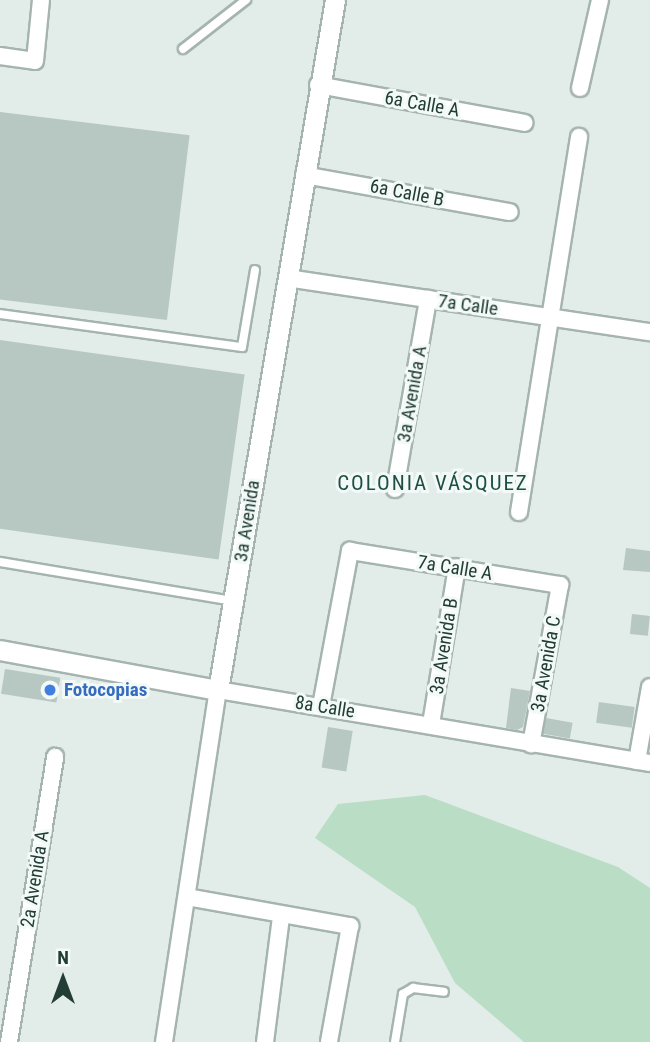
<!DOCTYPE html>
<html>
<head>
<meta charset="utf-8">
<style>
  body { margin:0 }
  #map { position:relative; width:650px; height:1042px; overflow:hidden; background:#e2ece8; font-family:"Roboto Condensed",sans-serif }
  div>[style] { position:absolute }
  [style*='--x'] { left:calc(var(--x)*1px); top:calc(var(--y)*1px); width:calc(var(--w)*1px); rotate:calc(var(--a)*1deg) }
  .green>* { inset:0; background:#baddc5 }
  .building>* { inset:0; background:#b7c7c1; transform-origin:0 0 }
  .roads { filter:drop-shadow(2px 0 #a5b4af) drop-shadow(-2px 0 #a5b4af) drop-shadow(0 2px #a5b4af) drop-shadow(0 -2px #a5b4af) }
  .service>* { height:8px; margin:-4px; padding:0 4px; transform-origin:4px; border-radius:4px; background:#fff }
  .minor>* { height:16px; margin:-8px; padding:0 8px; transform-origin:8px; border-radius:8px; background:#fff }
  .tertiary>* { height:19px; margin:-9.5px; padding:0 9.5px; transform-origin:9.5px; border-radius:9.5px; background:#fff }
  .dots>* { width:19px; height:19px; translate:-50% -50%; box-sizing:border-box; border:4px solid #f2f9f6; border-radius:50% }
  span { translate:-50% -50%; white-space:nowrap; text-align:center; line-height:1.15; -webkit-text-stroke:6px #f2f9f6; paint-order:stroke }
  .street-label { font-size:19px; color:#223d36 }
  .shop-label { font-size:19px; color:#366cbe; font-weight:700 }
  .left { translate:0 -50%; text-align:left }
  .neighbourhood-label { font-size:21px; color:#1d4f44; letter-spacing:2px }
  .north { position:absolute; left:28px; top:944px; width:70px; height:70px; -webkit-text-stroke:5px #f2f9f6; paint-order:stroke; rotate:0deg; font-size:19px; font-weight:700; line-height:28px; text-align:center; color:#223d36 }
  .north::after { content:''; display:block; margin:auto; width:24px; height:32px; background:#223d36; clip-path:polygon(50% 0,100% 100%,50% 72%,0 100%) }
</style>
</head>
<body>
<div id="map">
  <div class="green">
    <i style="clip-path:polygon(425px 795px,618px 867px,650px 888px,650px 1042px,524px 1042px,455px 983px,415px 907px,315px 838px,338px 804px)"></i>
  </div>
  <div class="building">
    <i style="left:0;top:112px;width:191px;height:186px;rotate:7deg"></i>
    <i style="left:0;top:340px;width:247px;height:187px;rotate:8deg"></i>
    <i style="clip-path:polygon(626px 548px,650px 551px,650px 572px,623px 570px)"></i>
    <i style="left:632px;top:614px;width:18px;height:20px;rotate:6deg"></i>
    <i style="left:5px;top:669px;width:56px;height:25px;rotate:9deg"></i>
    <i style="clip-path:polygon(511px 688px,530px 691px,523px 727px,517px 730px,506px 728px)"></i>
    <i style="left:599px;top:702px;width:36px;height:21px;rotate:8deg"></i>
    <i style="left:546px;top:718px;width:27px;height:16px;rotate:10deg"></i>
    <i style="left:328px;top:727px;width:25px;height:41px;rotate:9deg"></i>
  </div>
  <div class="roads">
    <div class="service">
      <i style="--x:183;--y:49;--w:80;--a:-37.9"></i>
      <i style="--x:0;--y:314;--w:244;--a:7.8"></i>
      <i style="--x:242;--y:347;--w:78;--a:-80.4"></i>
      <i style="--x:0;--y:562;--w:236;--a:9.5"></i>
      <i style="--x:395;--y:1042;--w:49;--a:-80.5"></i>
      <i style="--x:403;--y:994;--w:12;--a:-31"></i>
      <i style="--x:413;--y:988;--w:31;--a:7"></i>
    </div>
    <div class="minor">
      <i style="--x:0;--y:56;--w:35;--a:8"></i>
      <i style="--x:35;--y:61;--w:61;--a:-84.4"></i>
      <i style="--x:318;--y:85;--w:210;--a:10.4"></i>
      <i style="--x:580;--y:88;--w:90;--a:-77.2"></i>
      <i style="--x:304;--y:175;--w:209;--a:10.2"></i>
      <i style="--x:287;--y:278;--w:367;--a:8.5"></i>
      <i style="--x:395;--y:489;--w:193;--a:-80.1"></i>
      <i style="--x:519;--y:512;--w:380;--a:-80.9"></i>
      <i style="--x:321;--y:706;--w:158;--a:-79.4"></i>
      <i style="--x:350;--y:551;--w:213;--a:9.2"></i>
      <i style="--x:560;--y:585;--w:162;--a:100.3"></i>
      <i style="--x:431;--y:724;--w:159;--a:-80.6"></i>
      <i style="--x:637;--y:761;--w:75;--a:-80"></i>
      <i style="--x:187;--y:897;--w:166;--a:10.1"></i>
      <i style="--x:350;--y:926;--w:118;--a:100.3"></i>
      <i style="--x:9;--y:1042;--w:289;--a:-80.8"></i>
      <i style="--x:164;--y:1042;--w:356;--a:-81.3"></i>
      <i style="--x:218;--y:690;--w:438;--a:9.6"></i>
      <i style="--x:265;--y:1042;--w:126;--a:-82.7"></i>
    </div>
    <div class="tertiary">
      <i style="--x:0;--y:650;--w:222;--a:10.4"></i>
      <i style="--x:218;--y:690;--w:700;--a:-80.38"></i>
    </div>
  </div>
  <div class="dots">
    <i style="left:50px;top:690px;background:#3f7fe0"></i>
  </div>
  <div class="street-label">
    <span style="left:422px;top:104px;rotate:10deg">6a Calle A</span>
    <span style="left:407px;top:193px;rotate:11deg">6a Calle B</span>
    <span style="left:468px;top:305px;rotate:8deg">7a Calle</span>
    <span style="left:412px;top:394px;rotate:-80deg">3a Avenida A</span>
    <span style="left:247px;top:521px;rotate:-81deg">3a Avenida</span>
    <span style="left:455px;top:568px;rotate:9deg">7a Calle A</span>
    <span style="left:444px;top:646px;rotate:-81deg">3a Avenida B</span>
    <span style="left:546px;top:664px;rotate:-80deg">3a Avenida C</span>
    <span style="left:325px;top:707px;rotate:9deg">8a Calle</span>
    <span style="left:35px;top:879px;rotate:-81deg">2a Avenida A</span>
  </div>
  <div class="shop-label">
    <span class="left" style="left:64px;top:690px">Fotocopias</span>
  </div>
  <div class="neighbourhood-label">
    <span style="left:433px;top:483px">COLONIA VÁSQUEZ</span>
  </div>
  <div class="north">N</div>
</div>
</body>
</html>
